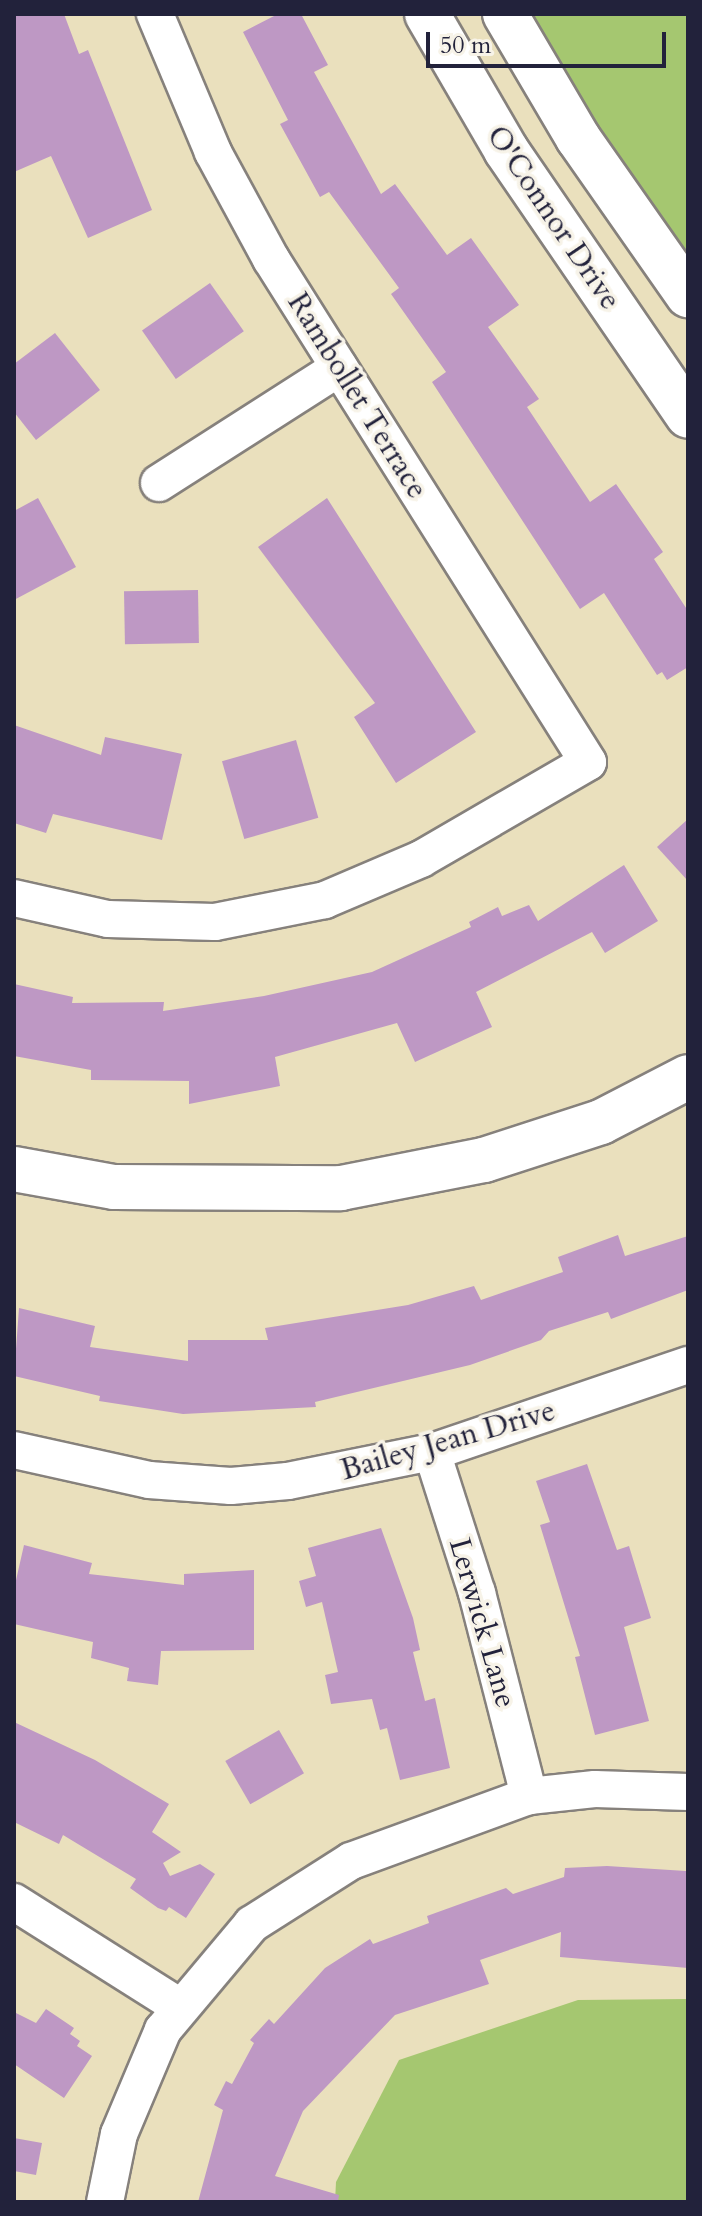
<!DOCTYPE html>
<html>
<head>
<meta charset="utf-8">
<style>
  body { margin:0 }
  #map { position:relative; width:702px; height:2216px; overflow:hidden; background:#eae0bd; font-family:Cardo,serif }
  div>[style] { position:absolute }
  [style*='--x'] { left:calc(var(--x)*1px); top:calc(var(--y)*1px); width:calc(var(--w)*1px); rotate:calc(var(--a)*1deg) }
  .green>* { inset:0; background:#a5c770 }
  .building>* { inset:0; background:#be98c4; transform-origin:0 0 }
  .roads { filter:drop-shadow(2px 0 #86817c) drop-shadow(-2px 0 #86817c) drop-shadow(0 2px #86817c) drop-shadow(0 -2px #86817c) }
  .minor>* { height:36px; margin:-18px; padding:0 18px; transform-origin:18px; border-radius:18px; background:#fff }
  .tertiary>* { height:44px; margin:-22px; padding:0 22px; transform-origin:22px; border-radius:22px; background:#fff }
  .secondary>* { height:44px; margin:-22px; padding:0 22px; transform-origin:22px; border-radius:22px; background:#fff }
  span { translate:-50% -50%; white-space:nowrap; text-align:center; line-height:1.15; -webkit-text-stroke:7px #f7f3e8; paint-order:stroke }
  .street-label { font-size:30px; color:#22223b }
  .frame { position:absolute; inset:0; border:16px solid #22223b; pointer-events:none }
  .scale { position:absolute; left:426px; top:32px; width:240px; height:36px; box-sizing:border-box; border:4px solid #22223b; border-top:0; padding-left:10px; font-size:24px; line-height:28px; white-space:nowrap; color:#22223b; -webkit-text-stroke:6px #f7f3e8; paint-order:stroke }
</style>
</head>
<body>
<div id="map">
  <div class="green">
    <i style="clip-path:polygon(529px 14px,688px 14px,688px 260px,573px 92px)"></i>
    <i style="clip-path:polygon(688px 1999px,688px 2202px,335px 2202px,336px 2182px,399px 2060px,578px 2000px)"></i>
  </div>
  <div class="building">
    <i style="clip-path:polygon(14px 14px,64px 14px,79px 54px,88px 50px,152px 210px,88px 238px,51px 156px,14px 172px)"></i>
    <i style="clip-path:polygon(278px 14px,301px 14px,328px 65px,314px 72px,381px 194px,395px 184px,447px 255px,471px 238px,519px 305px,488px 327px,539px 399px,527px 407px,590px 502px,616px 484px,663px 552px,654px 559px,688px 611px,688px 667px,667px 680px,662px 672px,657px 675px,604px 593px,580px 609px,432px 382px,446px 372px,391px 294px,399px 288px,329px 192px,320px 197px,280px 124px,288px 120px,243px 32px)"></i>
    <i style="left:210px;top:283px;width:59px;height:83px;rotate:55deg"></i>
    <i style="clip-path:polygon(55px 333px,100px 390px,36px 440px,14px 412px,14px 364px)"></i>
    <i style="clip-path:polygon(38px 498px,76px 567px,14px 600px,14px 511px)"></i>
    <i style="clip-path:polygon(327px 498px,476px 732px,396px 783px,354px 717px,375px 703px,258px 547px)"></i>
    <i style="left:198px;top:590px;width:53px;height:74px;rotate:89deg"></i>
    <i style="clip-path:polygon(14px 725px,101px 755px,105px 737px,182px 754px,162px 840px,53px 814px,46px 833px,14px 823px)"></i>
    <i style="left:296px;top:740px;width:81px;height:77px;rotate:74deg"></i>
    <i style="clip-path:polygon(688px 819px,688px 881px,657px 847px)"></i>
    <i style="clip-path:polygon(624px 865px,658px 921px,605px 953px,592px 932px,476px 992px,492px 1027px,415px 1062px,397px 1023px,275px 1057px,280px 1086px,189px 1104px,189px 1081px,91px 1080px,91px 1070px,14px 1056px,14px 984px,73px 997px,72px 1003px,164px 1002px,163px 1011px,264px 996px,372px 972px,471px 927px,469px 922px,498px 907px,502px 916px,529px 905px,538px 921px)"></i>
    <i style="clip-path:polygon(618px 1235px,625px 1256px,688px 1236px,688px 1290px,611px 1319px,608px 1312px,549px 1331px,541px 1340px,470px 1365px,315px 1402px,316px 1407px,183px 1414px,99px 1401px,100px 1396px,14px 1376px,19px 1308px,95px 1326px,90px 1347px,188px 1361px,188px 1340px,268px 1340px,265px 1328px,408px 1305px,474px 1286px,481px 1300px,563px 1272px,558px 1257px)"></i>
    <i style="clip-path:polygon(587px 1464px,617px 1550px,629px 1546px,651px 1618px,624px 1627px,649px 1721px,595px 1735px,575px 1657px,580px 1656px,540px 1525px,550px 1522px,536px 1481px)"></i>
    <i style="clip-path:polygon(381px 1528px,413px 1618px,420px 1650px,413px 1652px,425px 1701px,435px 1698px,450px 1768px,400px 1780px,387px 1728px,380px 1730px,372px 1699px,331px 1704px,325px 1675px,338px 1672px,322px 1602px,306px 1607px,299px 1581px,316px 1576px,308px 1548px)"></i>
    <i style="clip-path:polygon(24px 1545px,92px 1563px,89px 1574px,184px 1585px,184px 1574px,254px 1570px,254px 1650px,161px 1651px,158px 1685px,127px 1681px,129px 1668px,91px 1658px,93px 1642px,14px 1624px,14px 1589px)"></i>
    <i style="clip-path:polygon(14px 1722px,95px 1760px,169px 1804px,152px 1832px,181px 1852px,163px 1863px,170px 1876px,200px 1864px,215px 1874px,186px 1918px,169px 1907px,166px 1911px,158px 1908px,130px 1888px,136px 1879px,63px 1835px,59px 1844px,14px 1822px)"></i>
    <i style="left:279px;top:1730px;width:50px;height:62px;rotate:60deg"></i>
    <i style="clip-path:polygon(607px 1866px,686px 1871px,688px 1968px,560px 1957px,561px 1932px,480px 1960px,489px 1984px,395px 2015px,303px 2111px,275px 2176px,339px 2195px,338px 2202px,198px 2202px,223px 2110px,214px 2105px,226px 2081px,232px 2084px,254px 2043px,250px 2040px,269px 2019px,274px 2024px,325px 1968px,370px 1939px,373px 1944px,429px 1923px,427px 1916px,463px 1903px,506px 1888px,513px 1894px,564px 1877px,565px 1868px)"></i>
    <i style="clip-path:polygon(46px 2009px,74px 2028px,70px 2034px,80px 2041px,77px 2046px,92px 2056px,64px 2098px,14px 2064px,14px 2012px,36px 2023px)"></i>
    <i style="clip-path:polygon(14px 2138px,42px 2143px,36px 2175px,14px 2171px)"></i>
  </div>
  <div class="roads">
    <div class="minor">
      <i style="--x:159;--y:483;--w:214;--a:-32.6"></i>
      <i style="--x:14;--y:898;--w:96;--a:12.6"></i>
      <i style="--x:108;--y:919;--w:107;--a:1.6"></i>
      <i style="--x:215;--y:922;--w:112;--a:-11.3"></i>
      <i style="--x:325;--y:900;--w:104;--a:-23.1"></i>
      <i style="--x:421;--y:859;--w:193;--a:-30.1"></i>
      <i style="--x:588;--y:762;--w:595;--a:-122.22"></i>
      <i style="--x:271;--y:259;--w:122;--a:-118.5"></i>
      <i style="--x:213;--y:152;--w:150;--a:-112.8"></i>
      <i style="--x:14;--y:1450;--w:138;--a:12.5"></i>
      <i style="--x:149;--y:1480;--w:82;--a:4.2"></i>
      <i style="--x:231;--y:1486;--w:57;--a:-5"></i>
      <i style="--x:288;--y:1481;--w:147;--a:-11.4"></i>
      <i style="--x:432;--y:1452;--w:270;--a:-18.8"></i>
      <i style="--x:432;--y:1452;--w:148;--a:72.3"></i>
      <i style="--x:477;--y:1593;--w:210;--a:75.6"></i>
      <i style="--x:14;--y:1902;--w:196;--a:32.3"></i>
      <i style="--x:105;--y:2202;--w:69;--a:-78.4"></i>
      <i style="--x:119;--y:2134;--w:113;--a:-67.1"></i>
      <i style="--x:163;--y:2030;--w:138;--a:-50"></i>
      <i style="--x:252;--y:1924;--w:117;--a:-32.5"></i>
      <i style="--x:351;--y:1861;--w:189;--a:-20.1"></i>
      <i style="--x:529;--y:1796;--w:66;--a:-6.1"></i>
      <i style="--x:595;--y:1789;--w:93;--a:1.8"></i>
    </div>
    <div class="tertiary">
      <i style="--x:14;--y:1169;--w:102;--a:10.2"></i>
      <i style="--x:114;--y:1187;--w:227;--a:0.3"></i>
      <i style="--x:341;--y:1188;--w:146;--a:-11.1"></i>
      <i style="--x:484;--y:1160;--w:123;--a:-18"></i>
      <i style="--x:601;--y:1122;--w:98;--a:-27.3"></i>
    </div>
    <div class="secondary">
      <i style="--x:427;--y:14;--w:157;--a:59.8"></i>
      <i style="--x:506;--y:150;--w:322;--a:55.6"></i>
      <i style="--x:505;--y:14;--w:144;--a:59.5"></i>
      <i style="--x:578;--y:138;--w:192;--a:55"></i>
    </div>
  </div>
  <div class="street-label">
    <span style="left:553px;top:218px;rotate:56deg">O'Connor Drive</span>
    <span style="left:357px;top:396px;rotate:58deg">Rambollet Terrace</span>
    <span style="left:448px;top:1441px;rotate:-16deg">Bailey Jean Drive</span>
    <span style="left:482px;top:1623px;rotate:74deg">Lerwick Lane</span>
  </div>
  <div class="frame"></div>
  <div class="scale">50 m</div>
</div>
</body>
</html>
